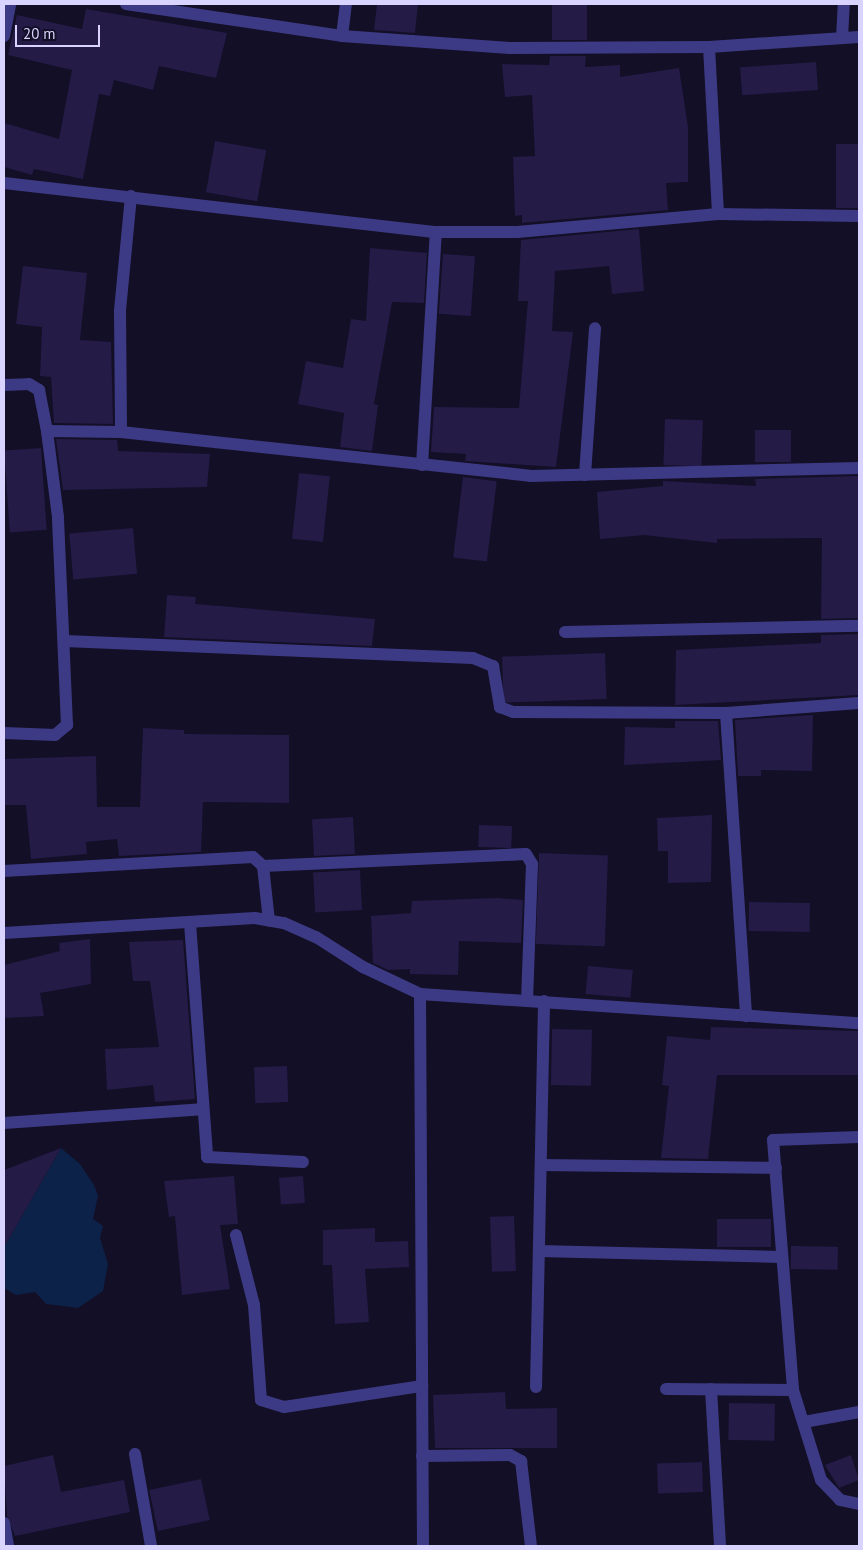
<!DOCTYPE html>
<html>
<head>
<meta charset="utf-8">
<style>
  body { margin:0 }
  #map { position:relative; width:863px; height:1550px; overflow:hidden; background:#130f26; font-family:"PT Sans",sans-serif }
  div>[style] { position:absolute }
  [style*='--x'] { left:calc(var(--x)*1px); top:calc(var(--y)*1px); width:calc(var(--w)*1px); rotate:calc(var(--a)*1deg) }
  .water>* { inset:0; background:#0c2248 }
  .building>* { inset:0; background:#241b47; transform-origin:0 0 }
  .minor>* { height:12px; margin:-6px; padding:0 6px; transform-origin:6px; border-radius:6px; background:#3d3a85 }
  span { translate:-50% -50%; white-space:nowrap; text-align:center; line-height:1.15; -webkit-text-stroke:4.5px #130f26; paint-order:stroke }
  .frame { position:absolute; inset:0; border:5px solid #d9d4ff; pointer-events:none }
  .scale { position:absolute; left:15px; top:25px; width:85px; height:22px; box-sizing:border-box; border:2px solid #d9d4ff; border-top:0; padding-left:6px; font-size:15px; line-height:18px; white-space:nowrap; color:#d9d4ff; -webkit-text-stroke:4px #130f26; paint-order:stroke }
</style>
</head>
<body>
<div id="map">
  <div class="water">
    <i style="clip-path:polygon(61px 1148px,80px 1164px,94px 1185px,98px 1196px,93px 1219px,103px 1226px,100px 1238px,108px 1264px,103px 1291px,78px 1308px,46px 1304px,35px 1292px,16px 1295px,4px 1288px,4px 1247px)"></i>
  </div>
  <div class="building">
    <i style="clip-path:polygon(377px 4px,418px 4px,415px 33px,374px 30px)"></i>
    <i style="left:552px;top:4px;width:35px;height:36px"></i>
    <i style="clip-path:polygon(86px 9px,227px 33px,216px 78px,159px 66px,153px 90px,114px 80px,110px 96px,99px 94px,83px 179px,34px 169px,32px 175px,4px 167px,4px 123px,59px 139px,72px 70px,8px 55px,17px 15px,82px 29px)"></i>
    <i style="clip-path:polygon(550px 56px,586px 56px,585px 67px,620px 65px,620px 77px,679px 68px,688px 127px,688px 182px,666px 183px,668px 210px,522px 223px,522px 215px,515px 216px,513px 157px,535px 156px,532px 95px,505px 97px,502px 64px,549px 65px)"></i>
    <i style="left:816px;top:62px;width:28px;height:76px;rotate:86deg"></i>
    <i style="left:215px;top:141px;width:52px;height:52px;rotate:10deg"></i>
    <i style="left:836px;top:144px;width:23px;height:64px"></i>
    <i style="clip-path:polygon(639px 229px,644px 291px,612px 294px,609px 266px,555px 271px,552px 331px,573px 332px,556px 467px,465px 461px,466px 454px,431px 452px,434px 407px,519px 408px,528px 301px,518px 301px,521px 240px)"></i>
    <i style="clip-path:polygon(370px 248px,427px 253px,424px 303px,392px 302px,374px 404px,378px 405px,372px 451px,340px 447px,344px 413px,298px 404px,306px 361px,343px 368px,351px 319px,366px 321px)"></i>
    <i style="left:443px;top:254px;width:32px;height:60px;rotate:4deg"></i>
    <i style="clip-path:polygon(23px 266px,87px 273px,80px 340px,111px 342px,113px 424px,54px 423px,51px 377px,40px 376px,42px 327px,16px 324px)"></i>
    <i style="left:665px;top:419px;width:38px;height:46px;rotate:2deg"></i>
    <i style="left:791px;top:430px;width:32px;height:36px;rotate:90deg"></i>
    <i style="clip-path:polygon(56px 439px,117px 440px,118px 451px,210px 454px,207px 487px,63px 490px)"></i>
    <i style="left:41px;top:448px;width:82px;height:37px;rotate:86deg"></i>
    <i style="left:299px;top:473px;width:31px;height:66px;rotate:6deg"></i>
    <i style="clip-path:polygon(859px 476px,859px 618px,821px 619px,822px 538px,717px 539px,717px 543px,644px 535px,600px 539px,597px 492px,663px 486px,663px 481px,756px 486px,755px 479px)"></i>
    <i style="left:463px;top:477px;width:34px;height:81px;rotate:7deg"></i>
    <i style="left:133px;top:528px;width:46px;height:64px;rotate:85deg"></i>
    <i style="clip-path:polygon(167px 595px,196px 597px,195px 604px,375px 619px,372px 646px,164px 637px)"></i>
    <i style="clip-path:polygon(859px 634px,859px 695px,675px 705px,676px 650px,821px 643px,821px 635px)"></i>
    <i style="left:605px;top:653px;width:46px;height:103px;rotate:88deg"></i>
    <i style="clip-path:polygon(813px 715px,812px 771px,761px 770px,761px 776px,738px 776px,735px 720px)"></i>
    <i style="clip-path:polygon(675px 721px,718px 721px,721px 760px,624px 765px,625px 727px,675px 728px)"></i>
    <i style="clip-path:polygon(143px 728px,184px 730px,184px 734px,289px 735px,289px 803px,203px 802px,201px 852px,119px 856px,117px 839px,86px 842px,87px 854px,31px 859px,26px 805px,4px 805px,4px 759px,96px 756px,97px 807px,140px 807px)"></i>
    <i style="clip-path:polygon(712px 815px,711px 882px,668px 883px,668px 851px,658px 851px,657px 818px)"></i>
    <i style="left:353px;top:817px;width:37px;height:41px;rotate:87deg"></i>
    <i style="left:479px;top:825px;width:33px;height:22px;rotate:2deg"></i>
    <i style="left:539px;top:853px;width:69px;height:91px;rotate:2deg"></i>
    <i style="left:360px;top:870px;width:40px;height:47px;rotate:87deg"></i>
    <i style="clip-path:polygon(497px 898px,523px 900px,521px 943px,459px 941px,458px 975px,410px 974px,410px 969px,388px 970px,373px 963px,371px 916px,411px 913px,412px 901px)"></i>
    <i style="left:749px;top:902px;width:61px;height:29px;rotate:1deg"></i>
    <i style="clip-path:polygon(90px 939px,91px 984px,40px 993px,44px 1016px,4px 1018px,4px 965px,60px 951px,59px 943px)"></i>
    <i style="clip-path:polygon(183px 940px,195px 1099px,155px 1102px,153px 1085px,107px 1090px,105px 1049px,159px 1047px,150px 981px,133px 981px,129px 942px)"></i>
    <i style="left:588px;top:966px;width:45px;height:28px;rotate:5deg"></i>
    <i style="clip-path:polygon(711px 1027px,859px 1031px,859px 1075px,717px 1075px,708px 1159px,661px 1158px,669px 1086px,662px 1085px,667px 1036px,710px 1040px)"></i>
    <i style="left:552px;top:1029px;width:40px;height:56px;rotate:1deg"></i>
    <i style="left:287px;top:1066px;width:36px;height:33px;rotate:88deg"></i>
    <i style="clip-path:polygon(61px 1148px,4px 1247px,4px 1170px)"></i>
    <i style="clip-path:polygon(234px 1176px,238px 1224px,220px 1225px,230px 1289px,182px 1295px,175px 1216px,169px 1217px,164px 1181px)"></i>
    <i style="left:303px;top:1176px;width:27px;height:24px;rotate:86deg"></i>
    <i style="left:514px;top:1216px;width:55px;height:24px;rotate:88deg"></i>
    <i style="left:717px;top:1219px;width:54px;height:28px"></i>
    <i style="clip-path:polygon(375px 1228px,375px 1242px,408px 1241px,409px 1267px,365px 1269px,369px 1322px,335px 1324px,332px 1265px,323px 1265px,323px 1230px)"></i>
    <i style="left:791px;top:1246px;width:47px;height:23px;rotate:1deg"></i>
    <i style="clip-path:polygon(505px 1392px,506px 1409px,557px 1408px,557px 1448px,435px 1448px,433px 1395px)"></i>
    <i style="left:729px;top:1403px;width:46px;height:37px;rotate:1deg"></i>
    <i style="clip-path:polygon(53px 1455px,61px 1492px,124px 1480px,130px 1512px,15px 1536px,7px 1516px,4px 1466px)"></i>
    <i style="clip-path:polygon(851px 1455px,859px 1480px,839px 1488px,825px 1465px)"></i>
    <i style="left:702px;top:1462px;width:30px;height:45px;rotate:88deg"></i>
    <i style="left:201px;top:1479px;width:42px;height:53px;rotate:78deg"></i>
  </div>
  <div class="minor">
    <i style="--x:126;--y:4;--w:218;--a:8.4"></i>
    <i style="--x:342;--y:36;--w:168;--a:4.1"></i>
    <i style="--x:510;--y:48;--w:199;--a:-0.3"></i>
    <i style="--x:709;--y:47;--w:150;--a:-3.8"></i>
    <i style="--x:4;--y:36;--w:33;--a:-79"></i>
    <i style="--x:342;--y:36;--w:32;--a:-83"></i>
    <i style="--x:842;--y:38;--w:34;--a:-87"></i>
    <i style="--x:709;--y:47;--w:167;--a:86.9"></i>
    <i style="--x:4;--y:183;--w:435;--a:6.5"></i>
    <i style="--x:436;--y:232;--w:81;--a:0"></i>
    <i style="--x:517;--y:232;--w:202;--a:-5.1"></i>
    <i style="--x:718;--y:214;--w:141;--a:0.8"></i>
    <i style="--x:131;--y:196;--w:116;--a:95.5"></i>
    <i style="--x:120;--y:311;--w:121;--a:89.5"></i>
    <i style="--x:121;--y:432;--w:411;--a:6.1"></i>
    <i style="--x:530;--y:476;--w:329;--a:-1.4"></i>
    <i style="--x:4;--y:385;--w:25;--a:-2"></i>
    <i style="--x:29;--y:384;--w:12;--a:31"></i>
    <i style="--x:39;--y:390;--w:42;--a:79"></i>
    <i style="--x:422;--y:465;--w:233;--a:-86.6"></i>
    <i style="--x:585;--y:475;--w:147;--a:-86.1"></i>
    <i style="--x:565;--y:632;--w:294;--a:-1.2"></i>
    <i style="--x:65;--y:641;--w:408;--a:2.4"></i>
    <i style="--x:473;--y:658;--w:22;--a:22"></i>
    <i style="--x:493;--y:666;--w:42;--a:80.3"></i>
    <i style="--x:500;--y:707;--w:14;--a:21"></i>
    <i style="--x:513;--y:712;--w:213;--a:0.3"></i>
    <i style="--x:726;--y:713;--w:133;--a:-4.3"></i>
    <i style="--x:726;--y:713;--w:304;--a:86.2"></i>
    <i style="--x:4;--y:733;--w:51;--a:2.2"></i>
    <i style="--x:55;--y:735;--w:16;--a:-40"></i>
    <i style="--x:67;--y:725;--w:208;--a:-92.5"></i>
    <i style="--x:58;--y:517;--w:87;--a:-97.3"></i>
    <i style="--x:47;--y:431;--w:74;--a:0.8"></i>
    <i style="--x:263;--y:866;--w:263;--a:-2.6"></i>
    <i style="--x:526;--y:854;--w:12;--a:59"></i>
    <i style="--x:532;--y:864;--w:136;--a:92.1"></i>
    <i style="--x:4;--y:871;--w:249;--a:-3.2"></i>
    <i style="--x:253;--y:857;--w:13;--a:42"></i>
    <i style="--x:263;--y:866;--w:55;--a:83.8"></i>
    <i style="--x:190;--y:923;--w:235;--a:85.8"></i>
    <i style="--x:207;--y:1157;--w:96;--a:3"></i>
    <i style="--x:4;--y:933;--w:251;--a:-3.4"></i>
    <i style="--x:255;--y:918;--w:29;--a:10"></i>
    <i style="--x:284;--y:923;--w:35;--a:24"></i>
    <i style="--x:316;--y:937;--w:56;--a:32.6"></i>
    <i style="--x:363;--y:967;--w:63;--a:25.3"></i>
    <i style="--x:420;--y:994;--w:440;--a:3.8"></i>
    <i style="--x:420;--y:994;--w:552;--a:89.69"></i>
    <i style="--x:4;--y:1123;--w:198;--a:-4"></i>
    <i style="--x:859;--y:1137;--w:86;--a:178"></i>
    <i style="--x:773;--y:1140;--w:251;--a:85.4"></i>
    <i style="--x:793;--y:1390;--w:94;--a:72.7"></i>
    <i style="--x:821;--y:1480;--w:28;--a:46"></i>
    <i style="--x:840;--y:1500;--w:19;--a:12"></i>
    <i style="--x:541;--y:1165;--w:235;--a:0.7"></i>
    <i style="--x:236;--y:1235;--w:72;--a:75.6"></i>
    <i style="--x:254;--y:1305;--w:95;--a:85.8"></i>
    <i style="--x:261;--y:1400;--w:24;--a:17"></i>
    <i style="--x:284;--y:1407;--w:140;--a:-8.7"></i>
    <i style="--x:539;--y:1251;--w:243;--a:1.4"></i>
    <i style="--x:536;--y:1387;--w:386;--a:-88.8"></i>
    <i style="--x:666;--y:1389;--w:127;--a:0.5"></i>
    <i style="--x:711;--y:1389;--w:157;--a:86.7"></i>
    <i style="--x:804;--y:1422;--w:56;--a:-10.3"></i>
    <i style="--x:135;--y:1454;--w:93;--a:80.1"></i>
    <i style="--x:422;--y:1456;--w:88;--a:-0.7"></i>
    <i style="--x:510;--y:1455;--w:13;--a:29"></i>
    <i style="--x:521;--y:1461;--w:86;--a:83.3"></i>
    <i style="--x:4;--y:1523;--w:23;--a:80"></i>
  </div>
  <div class="frame"></div>
  <div class="scale">20 m</div>
</div>
</body>
</html>
